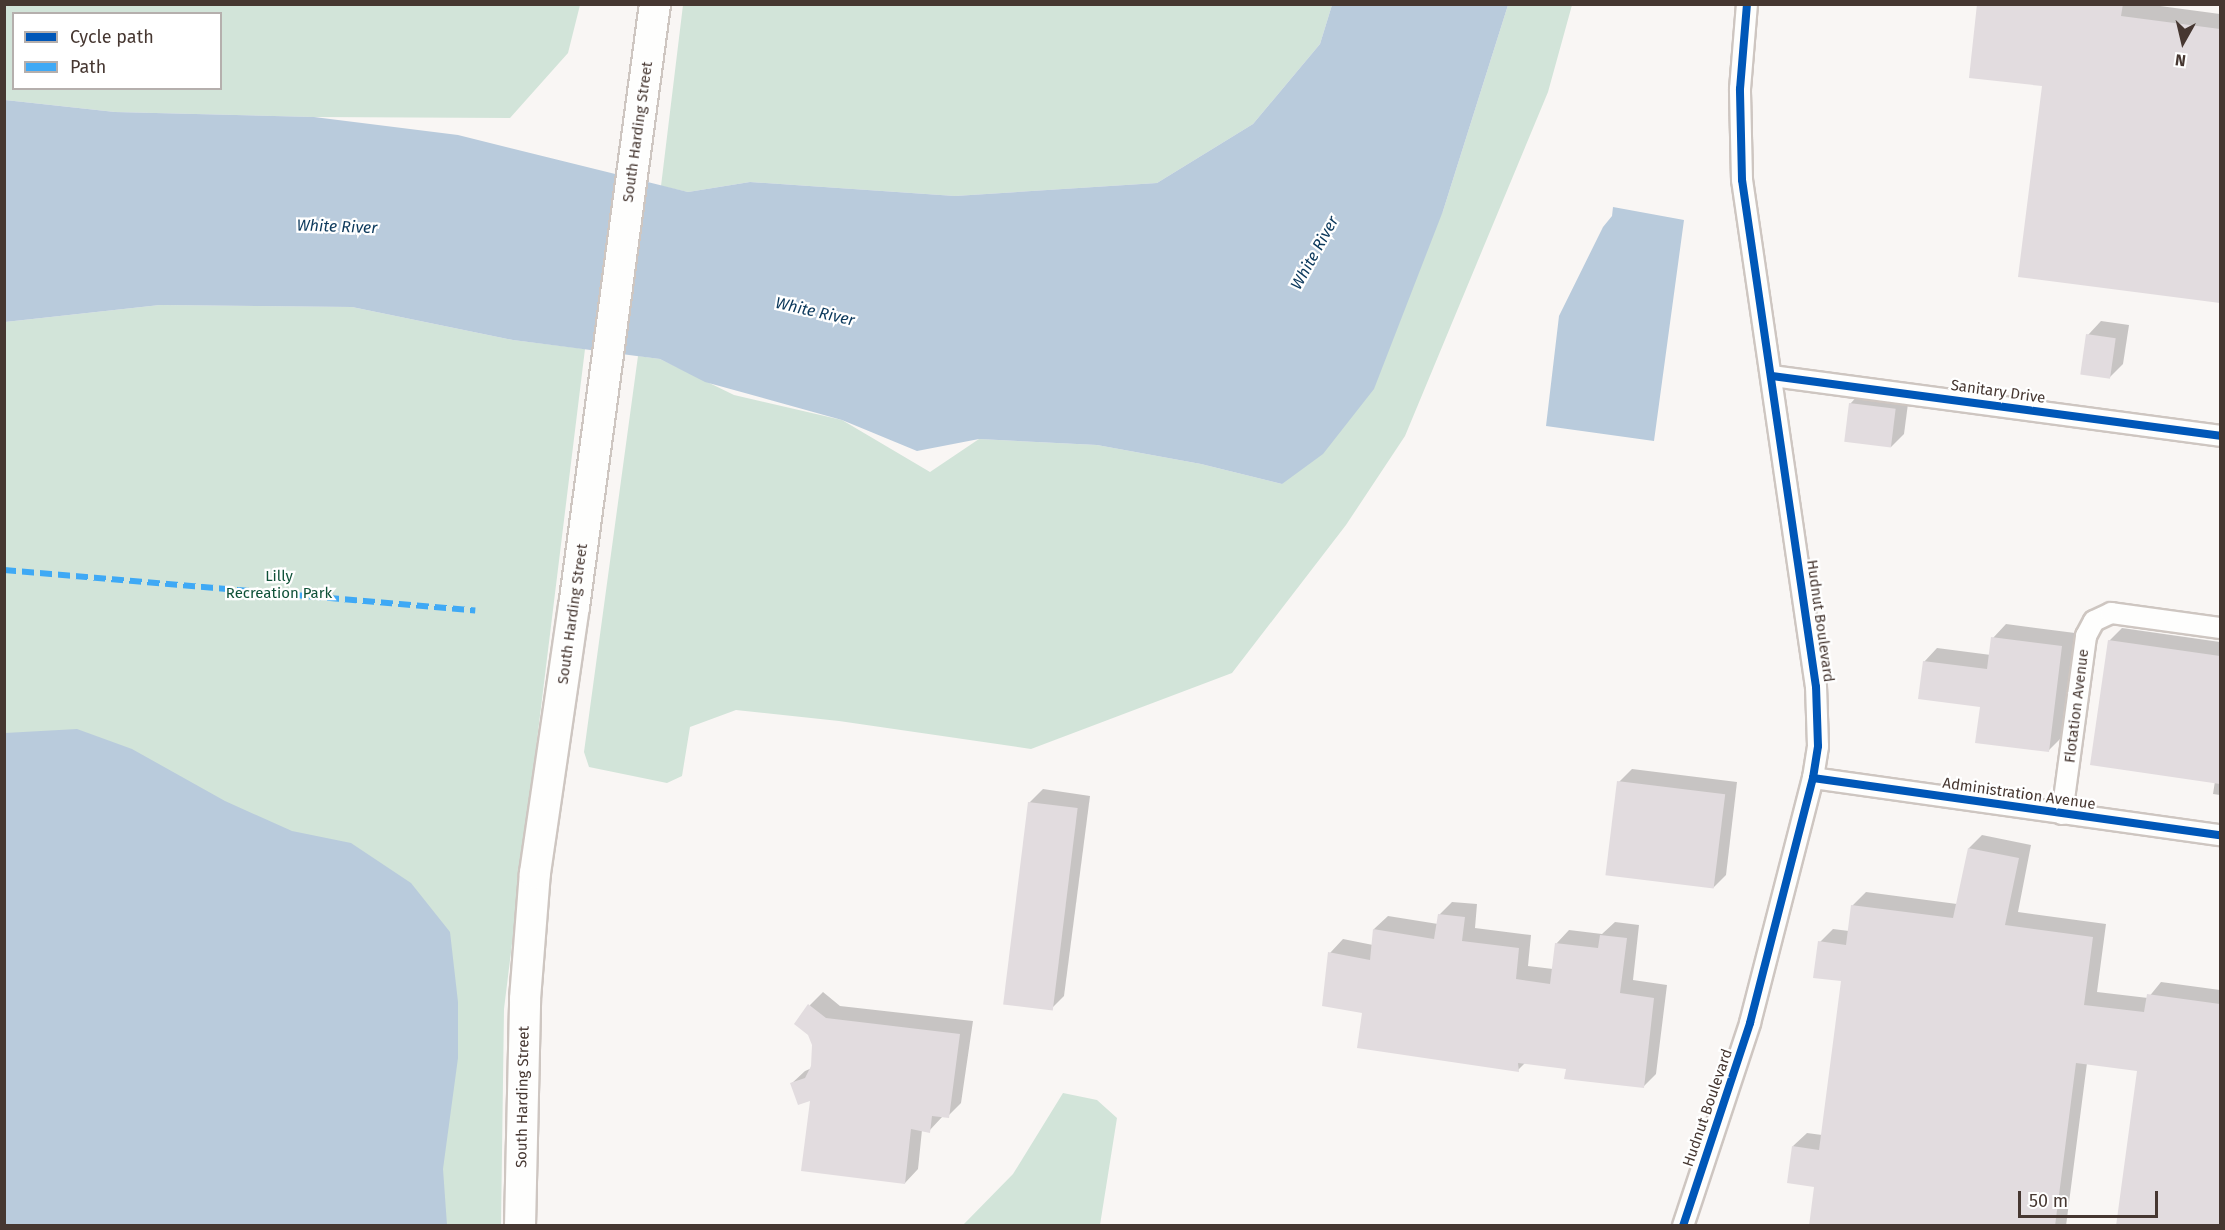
<!DOCTYPE html>
<html>
<head>
<meta charset="utf-8">
<style>
  body { margin:0 }
  #map { position:relative; width:2225px; height:1230px; overflow:hidden; background:#f9f6f4; font-family:"Fira Sans",sans-serif }
  div>[style] { position:absolute }
  [style*='--x'] { left:calc(var(--x)*1px); top:calc(var(--y)*1px); width:calc(var(--w)*1px); rotate:calc(var(--a)*1deg) }
  .green>* { inset:0; background:#d2e4d9 }
  .water>* { inset:0; background:#b9cbdc }
  .shadow>* { inset:0; background:#0003 }
  .building>* { inset:0; background:#e2dcdf; transform-origin:0 0 }
  .roads { filter:drop-shadow(2px 0 #cec6c1) drop-shadow(-2px 0 #cec6c1) drop-shadow(0 2px #cec6c1) drop-shadow(0 -2px #cec6c1) }
  .street>* { height:20px; margin:-10px; padding:0 10px; transform-origin:10px; border-radius:10px; background:#fefefd }
  .primary>* { height:30px; margin:-15px; padding:0 15px; transform-origin:15px; border-radius:15px; background:#fefefd }
  .quiet>* { height:6px; margin-top:-3px; transform-origin:0; background:repeating-linear-gradient(90deg,#3fa9f5 0 12px,transparent 0 18px) }
  .cycleway>* { height:8px; margin:-4px; padding:0 4px; transform-origin:4px; border-radius:4px; background:#0057b8 }
  span { translate:-50% -50%; white-space:nowrap; text-align:center; line-height:1.15; -webkit-text-stroke:4.5px #fff; paint-order:stroke }
  .street-label { font-size:15px; color:#463731 }
  .park-label { font-size:15px; color:#0f5138 }
  .water-label { font-size:16px; color:#0b385b; font-style:italic }
  .frame { position:absolute; inset:0; border:6px solid #463731; pointer-events:none }
  .legend { position:absolute; left:12px; top:12px; width:210px; height:78px; box-sizing:border-box; background:#fff; border:2px solid #b5afad; margin:0; padding:8px 10px; list-style:none; font-size:18px; color:#463731 }
  .legend li { display:flex; align-items:center; gap:12px; height:30px }
  .legend b { width:30px; border:2px solid #b5afad }
  .north { position:absolute; left:2153px; top:12px; width:60px; height:60px; -webkit-text-stroke:4px #fff; paint-order:stroke; rotate:188deg; font-size:16px; font-weight:700; line-height:24px; text-align:center; color:#463731 }
  .north::after { content:''; display:block; margin:auto; width:21px; height:27px; background:#463731; clip-path:polygon(50% 0,100% 100%,50% 72%,0 100%) }
  .scale { position:absolute; left:2018px; top:1191px; width:140px; height:27px; box-sizing:border-box; border:3px solid #463731; border-top:0; padding-left:8px; font-size:18px; line-height:21px; white-space:nowrap; color:#463731; -webkit-text-stroke:4px #fff; paint-order:stroke }
</style>
</head>
<body>
<div id="map">
  <div class="green">
    <i style="clip-path:polygon(evenodd,5px 5px,580px 5px,568px 53px,510px 118px,314px 117px,115px 112px,5px 100px,5px 5px,14px 14px,220px 14px,220px 88px,14px 88px,14px 14px)"></i>
    <i style="clip-path:polygon(683px 5px,1332px 5px,1320px 44px,1253px 124px,1157px 183px,955px 196px,750px 182px,688px 192px,661px 186px)"></i>
    <i style="clip-path:polygon(1508px 5px,1572px 5px,1548px 92px,1405px 436px,1346px 525px,1232px 673px,1031px 749px,839px 721px,736px 710px,690px 727px,682px 776px,667px 783px,589px 767px,584px 752px,638px 356px,660px 359px,734px 395px,842px 420px,930px 472px,979px 439px,1097px 445px,1201px 464px,1282px 484px,1443px 211px)"></i>
    <i style="clip-path:polygon(160px 305px,352px 307px,513px 340px,585px 349px,504px 1009px,501px 1225px,5px 1225px,5px 322px)"></i>
    <i style="clip-path:polygon(1063px 1093px,1097px 1100px,1117px 1118px,1100px 1225px,963px 1225px,1013px 1174px)"></i>
  </div>
  <div class="water">
    <i style="clip-path:polygon(1332px 5px,1508px 5px,1443px 211px,1374px 389px,1323px 454px,1282px 484px,1201px 464px,1097px 445px,979px 439px,917px 451px,842px 420px,705px 382px,660px 359px,513px 340px,352px 307px,160px 305px,5px 322px,5px 100px,115px 112px,314px 117px,458px 135px,688px 192px,750px 182px,955px 196px,1157px 183px,1253px 124px,1320px 44px)"></i>
    <i style="clip-path:polygon(1613px 207px,1684px 220px,1654px 441px,1546px 426px,1559px 316px,1603px 227px,1612px 216px)"></i>
    <i style="clip-path:polygon(77px 729px,132px 749px,225px 801px,292px 831px,351px 843px,411px 883px,450px 932px,458px 1002px,458px 1058px,443px 1169px,447px 1225px,5px 1225px,5px 733px)"></i>
  </div>
  <div class="shadow">
    <i style="clip-path:polygon(1978px 4px,2145px 4px,2220px 14px,2220px 301px,2019px 276px,2044px 84px)"></i>
    <i style="clip-path:polygon(2101px 321px,2129px 325px,2123px 364px,2110px 377px,2088px 335px)"></i>
    <i style="clip-path:polygon(1863px 390px,1909px 396px,1904px 434px,1891px 447px,1850px 404px)"></i>
    <i style="clip-path:polygon(2006px 624px,2075px 633px,2061px 738px,2048px 751px,1982px 706px,1924px 662px,1937px 648px,1991px 655px,1993px 638px)"></i>
    <i style="clip-path:polygon(2122px 628px,2220px 642px,2220px 795px,2213px 794px,2215px 781px,2109px 641px)"></i>
    <i style="clip-path:polygon(1632px 769px,1737px 782px,1726px 875px,1713px 888px,1619px 782px)"></i>
    <i style="clip-path:polygon(1043px 789px,1090px 796px,1064px 996px,1051px 1009px,1029px 803px)"></i>
    <i style="clip-path:polygon(1982px 835px,2031px 845px,2018px 912px,2106px 924px,2097px 992px,2148px 998px,2161px 982px,2220px 990px,2220px 1226px,2118px 1226px,2138px 1069px,2087px 1063px,2066px 1226px,1811px 1226px,1816px 1186px,1793px 1146px,1807px 1133px,1822px 1135px,1843px 980px,1820px 942px,1833px 929px,1849px 931px,1852px 906px,1866px 892px,1957px 904px,1969px 848px)"></i>
    <i style="clip-path:polygon(1452px 902px,1477px 904px,1475px 928px,1531px 935px,1528px 966px,1553px 969px,1556px 944px,1569px 930px,1602px 934px,1615px 922px,1639px 925px,1633px 980px,1667px 985px,1656px 1074px,1643px 1087px,1567px 1068px,1526px 1062px,1518px 1070px,1363px 1012px,1330px 953px,1343px 939px,1373px 945px,1374px 929px,1388px 916px,1438px 924px,1439px 915px)"></i>
    <i style="clip-path:polygon(823px 992px,840px 1006px,973px 1021px,961px 1103px,948px 1116px,943px 1116px,929px 1131px,922px 1130px,918px 1169px,905px 1183px,812px 1099px,791px 1084px,805px 1071px,812px 1068px,814px 1045px,810px 1005px)"></i>
  </div>
  <div class="building">
    <i style="clip-path:polygon(1977px 4px,2123px 4px,2121px 16px,2220px 29px,2220px 303px,2018px 277px,2042px 86px,1969px 78px)"></i>
    <i style="left:2086px;top:334px;width:30px;height:41px;rotate:8deg"></i>
    <i style="left:1849px;top:403px;width:47px;height:39px;rotate:7deg"></i>
    <i style="clip-path:polygon(1991px 637px,2062px 646px,2049px 752px,1975px 743px,1980px 707px,1918px 699px,1923px 661px,1987px 669px)"></i>
    <i style="clip-path:polygon(2108px 640px,2220px 656px,2220px 784px,2090px 765px)"></i>
    <i style="left:1617px;top:781px;width:109px;height:95px;rotate:7deg"></i>
    <i style="left:1028px;top:802px;width:50px;height:204px;rotate:7deg"></i>
    <i style="clip-path:polygon(1968px 848px,2019px 858px,2005px 925px,2093px 937px,2084px 1005px,2144px 1012px,2147px 994px,2220px 1004px,2220px 1226px,2116px 1226px,2137px 1071px,2076px 1063px,2055px 1226px,1809px 1226px,1814px 1187px,1787px 1183px,1792px 1146px,1819px 1150px,1841px 981px,1813px 978px,1818px 941px,1846px 945px,1851px 905px,1953px 918px)"></i>
    <i style="clip-path:polygon(1438px 914px,1465px 917px,1462px 941px,1519px 948px,1516px 979px,1550px 984px,1555px 943px,1598px 948px,1600px 935px,1627px 938px,1620px 993px,1654px 998px,1644px 1088px,1564px 1079px,1566px 1069px,1518px 1063px,1519px 1072px,1357px 1048px,1362px 1013px,1322px 1006px,1328px 952px,1370px 960px,1373px 929px,1434px 939px)"></i>
    <i style="clip-path:polygon(808px 1004px,826px 1018px,960px 1034px,949px 1118px,932px 1116px,930px 1133px,911px 1129px,905px 1184px,801px 1171px,810px 1101px,798px 1105px,790px 1083px,805px 1078px,811px 1066px,812px 1045px,808px 1035px,794px 1024px)"></i>
  </div>
  <div class="roads">
    <div class="street">
      <i style="--x:1772;--y:376;--w:452;--a:7.6"></i>
      <i style="--x:1813;--y:778;--w:411;--a:8"></i>
      <i style="--x:2062;--y:814;--w:180;--a:-82.3"></i>
      <i style="--x:2086;--y:636;--w:17;--a:-62"></i>
      <i style="--x:2094;--y:621;--w:19;--a:-25"></i>
      <i style="--x:2111;--y:613;--w:110;--a:7.8"></i>
      <i style="--x:1683;--y:1226;--w:214;--a:-71.7"></i>
      <i style="--x:1750;--y:1023;--w:253;--a:-75.6"></i>
      <i style="--x:1813;--y:778;--w:32;--a:-81"></i>
      <i style="--x:1818;--y:746;--w:59;--a:-91.9"></i>
      <i style="--x:1816;--y:687;--w:512;--a:-98.3"></i>
      <i style="--x:1742;--y:180;--w:91;--a:-91.3"></i>
      <i style="--x:1740;--y:89;--w:85;--a:-85.3"></i>
    </div>
    <div class="primary">
      <i style="--x:520;--y:1226;--w:227;--a:-88.7"></i>
      <i style="--x:525;--y:999;--w:126;--a:-85.5"></i>
      <i style="--x:535;--y:873;--w:269;--a:-81.7"></i>
      <i style="--x:574;--y:607;--w:608;--a:-82.35"></i>
    </div>
  </div>
  <div class="quiet">
    <i style="--x:4;--y:570;--w:473;--a:4.9"></i>
  </div>
  <div class="cycleway">
    <i style="--x:1772;--y:376;--w:452;--a:7.6"></i>
    <i style="--x:1813;--y:778;--w:411;--a:8"></i>
    <i style="--x:1683;--y:1226;--w:214;--a:-71.7"></i>
    <i style="--x:1750;--y:1023;--w:253;--a:-75.6"></i>
    <i style="--x:1813;--y:778;--w:32;--a:-81"></i>
    <i style="--x:1818;--y:746;--w:59;--a:-91.9"></i>
    <i style="--x:1816;--y:687;--w:512;--a:-98.3"></i>
    <i style="--x:1742;--y:180;--w:91;--a:-91.3"></i>
    <i style="--x:1740;--y:89;--w:85;--a:-85.3"></i>
  </div>
  <div class="street-label">
    <span style="left:638px;top:132px;rotate:-82deg">South Harding Street</span>
    <span style="left:1998px;top:392px;rotate:8deg">Sanitary Drive</span>
    <span style="left:573px;top:614px;rotate:-82deg">South Harding Street</span>
    <span style="left:1820px;top:621px;rotate:82deg">Hudnut Boulevard</span>
    <span style="left:2077px;top:706px;rotate:-83deg">Flotation Avenue</span>
    <span style="left:2019px;top:794px;rotate:8deg">Administration Avenue</span>
    <span style="left:523px;top:1097px;rotate:-89deg">South Harding Street</span>
    <span style="left:1708px;top:1108px;rotate:-71deg">Hudnut Boulevard</span>
  </div>
  <div class="park-label">
    <span style="left:279px;top:585px">Lilly<br>Recreation Park</span>
  </div>
  <div class="water-label">
    <span style="left:337px;top:227px;rotate:2deg">White River</span>
    <span style="left:1315px;top:253px;rotate:-61deg">White River</span>
    <span style="left:815px;top:312px;rotate:13deg">White River</span>
  </div>
  <div class="frame"></div>
  <ul class="legend">
  <li><b style="height:8px;background:#0057b8"></b>Cycle path</li>
  <li><b style="height:8px;background:#3fa9f5"></b>Path</li>
  </ul>
  <div class="north">N</div>
  <div class="scale">50 m</div>
</div>
</body>
</html>
